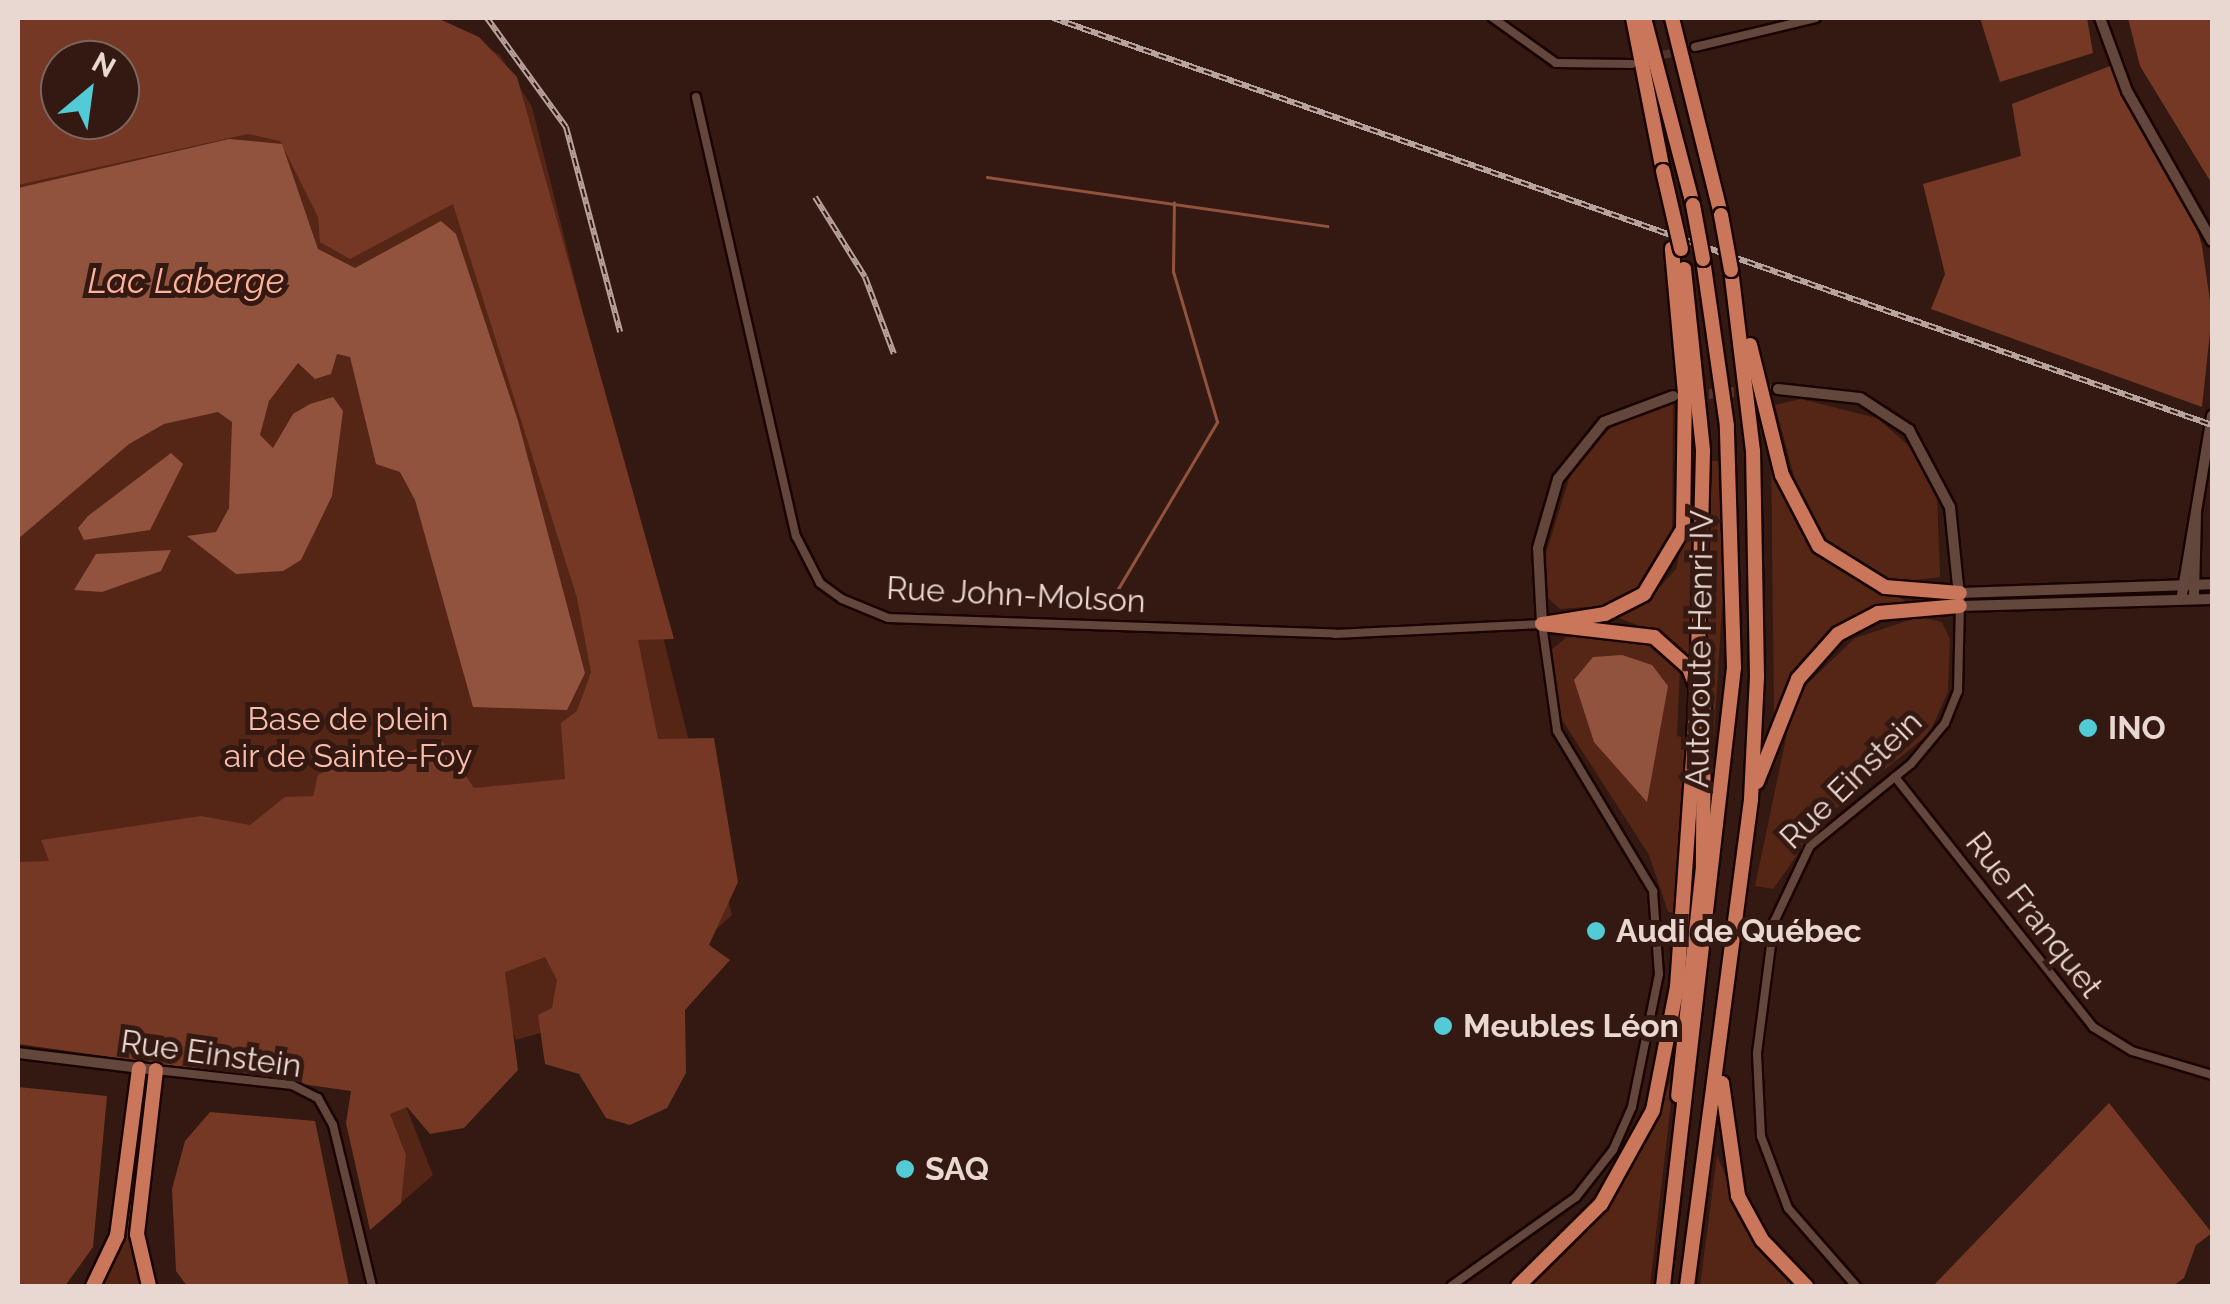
<!DOCTYPE html>
<html>
<head>
<meta charset="utf-8">
<style>
  body { margin:0 }
  #map { position:relative; width:2230px; height:1304px; overflow:hidden; background:#331911; font-family:Raleway,sans-serif }
  div>[style] { position:absolute }
  [style*='--x'] { left:calc(var(--x)*1px); top:calc(var(--y)*1px); width:calc(var(--w)*1px); rotate:calc(var(--a)*1deg) }
  .green>* { inset:0; background:#552515 }
  .forest>* { inset:0; background:#753825 }
  .water>* { inset:0; background:#92533e }
  .stream>* { height:2.5px; margin:-1.25px; padding:0 1.25px; transform-origin:1.25px; border-radius:1.25px; background:#92533e }
  .minor-tunnel>* { height:8px; margin-top:-4px; transform-origin:0; background:repeating-linear-gradient(90deg,#4e362e 0 8px,transparent 0 12px) }
  .tertiary-tunnel>* { height:10px; margin-top:-5px; transform-origin:0; background:repeating-linear-gradient(90deg,#4e362e 0 10px,transparent 0 15px) }
  .roads { filter:drop-shadow(2px 0 #190401) drop-shadow(-2px 0 #190401) drop-shadow(0 2px #190401) drop-shadow(0 -2px #190401) }
  .minor>* { height:8px; margin:-4px; padding:0 4px; transform-origin:4px; border-radius:4px; background:#63463c }
  .tertiary>* { height:10px; margin:-5px; padding:0 5px; transform-origin:5px; border-radius:5px; background:#63463c }
  .motorway>* { height:14px; margin:-7px; padding:0 7px; transform-origin:7px; border-radius:7px; background:#ca765b }
  .rail>* { height:6px; margin-top:-3px; transform-origin:0; background:repeating-linear-gradient(90deg,#331911 0 8px,#b8a49e 0 16px); box-sizing:border-box; border-block:2px solid #b8a49e }
  .bridges { filter:drop-shadow(2px 0 #190401) drop-shadow(-2px 0 #190401) drop-shadow(0 2px #190401) drop-shadow(0 -2px #190401) }
  .motorway-bridge>* { height:14px; margin:-7px; padding:0 7px; transform-origin:7px; border-radius:7px; background:#ca765b }
  .dots>* { width:28px; height:28px; translate:-50% -50%; box-sizing:border-box; border:5px solid #331911; border-radius:50% }
  span { translate:-50% -50%; white-space:nowrap; text-align:center; line-height:1.15; -webkit-text-stroke:10px #331911; paint-order:stroke }
  .street-label { font-size:32px; color:#e9d7d1 }
  .park-label { font-size:32px; color:#f8beab }
  .poi-label { font-size:32px; color:#e9d7d1; font-weight:700 }
  .left { translate:0 -50%; text-align:left }
  .water-label { font-size:35px; color:#ffb29a; font-style:italic }
  .frame { position:absolute; inset:0; border:20px solid #e9d7d1; pointer-events:none }
  .north { position:absolute; left:40px; top:40px; width:100px; height:100px; box-sizing:border-box; background:#331911; border:2px solid #7c655e; border-radius:50%; rotate:29deg; font-size:28px; font-weight:700; line-height:40px; text-align:center; color:#e9d7d1 }
  .north::after { content:''; display:block; margin:auto; width:35px; height:45px; background:#52cbd7; clip-path:polygon(50% 0,100% 100%,50% 72%,0 100%) }
</style>
</head>
<body>
<div id="map">
  <div class="green">
    <i style="clip-path:polygon(evenodd,18px 18px,437px 18px,500px 55px,532px 107px,732px 915px,630px 1007px,516px 1040px,512px 1030px,399px 1089px,433px 1175px,370px 1230px,367px 1077px,18px 1036px,18px 18px,60px 60px,120px 60px,120px 120px,60px 120px,60px 60px)"></i>
    <i style="clip-path:polygon(1801px 399px,1877px 418px,1915px 451px,1937px 492px,1940px 577px,1892px 583px,1827px 544px,1800px 499px,1775px 405px)"></i>
    <i style="clip-path:polygon(1673px 403px,1672px 546px,1643px 588px,1613px 605px,1560px 609px,1548px 598px,1546px 553px,1572px 469px,1614px 424px)"></i>
    <i style="clip-path:polygon(1771px 448px,1787px 504px,1824px 559px,1906px 601px,1832px 631px,1804px 659px,1774px 718px)"></i>
    <i style="clip-path:polygon(1710px 461px,1718px 461px,1723px 591px,1714px 738px,1704px 686px)"></i>
    <i style="clip-path:polygon(1697px 475px,1695px 586px,1690px 661px,1665px 636px,1614px 616px,1650px 598px,1676px 569px)"></i>
    <i style="clip-path:polygon(1919px 617px,1942px 622px,1950px 639px,1948px 692px,1929px 734px,1822px 820px,1773px 889px,1755px 886px,1791px 714px,1807px 684px,1855px 638px)"></i>
    <i style="clip-path:polygon(1568px 636px,1652px 644px,1680px 668px,1677px 736px,1688px 738px,1676px 913px,1668px 912px,1649px 855px,1559px 715px,1550px 651px)"></i>
    <i style="clip-path:polygon(1675px 1068px,1650px 1286px,1526px 1286px,1606px 1210px,1650px 1136px)"></i>
    <i style="clip-path:polygon(138px 1120px,131px 1252px,141px 1286px,101px 1286px,121px 1247px)"></i>
    <i style="clip-path:polygon(1717px 1155px,1751px 1239px,1795px 1286px,1700px 1286px)"></i>
  </div>
  <div class="forest">
    <i style="clip-path:polygon(evenodd,18px 18px,437px 18px,479px 37px,517px 77px,674px 639px,638px 640px,658px 739px,714px 738px,738px 882px,709px 945px,730px 960px,685px 1010px,686px 1073px,667px 1108px,630px 1125px,606px 1118px,579px 1074px,545px 1064px,538px 1015px,552px 1008px,557px 980px,545px 957px,505px 972px,518px 1070px,464px 1128px,430px 1134px,407px 1107px,390px 1114px,406px 1155px,401px 1203px,370px 1230px,346px 1123px,351px 1091px,18px 1044px,18px 862px,49px 861px,41px 840px,201px 816px,250px 825px,285px 797px,313px 796px,318px 775px,357px 755px,365px 772px,440px 738px,474px 788px,565px 779px,561px 723px,577px 711px,591px 672px,577px 598px,453px 204px,350px 259px,320px 242px,318px 217px,280px 141px,248px 134px,18px 185px,18px 18px,60px 60px,120px 60px,120px 120px,60px 120px,60px 60px)"></i>
    <i style="clip-path:polygon(2087px 18px,2093px 53px,2000px 82px,1980px 18px)"></i>
    <i style="clip-path:polygon(2128px 18px,2212px 18px,2212px 184px,2140px 66px)"></i>
    <i style="clip-path:polygon(2110px 66px,2191px 207px,2202px 246px,2212px 314px,2202px 407px,1931px 309px,1945px 274px,1923px 184px,2021px 156px,2012px 104px)"></i>
    <i style="clip-path:polygon(18px 1087px,107px 1096px,93px 1247px,65px 1286px,18px 1286px)"></i>
    <i style="clip-path:polygon(2109px 1103px,2212px 1233px,2196px 1245px,2184px 1278px,2173px 1286px,1933px 1286px)"></i>
    <i style="clip-path:polygon(210px 1112px,315px 1121px,349px 1286px,187px 1286px,176px 1271px,172px 1189px,185px 1141px)"></i>
  </div>
  <div class="water">
    <i style="clip-path:polygon(229px 139px,282px 144px,318px 249px,355px 268px,441px 221px,456px 234px,518px 421px,585px 673px,567px 710px,473px 707px,415px 500px,400px 472px,376px 464px,350px 357px,337px 354px,331px 374px,315px 379px,298px 363px,269px 401px,260px 435px,273px 448px,293px 414px,310px 404px,333px 397px,343px 411px,332px 496px,301px 560px,283px 571px,236px 574px,187px 536px,216px 532px,229px 508px,232px 422px,218px 412px,164px 424px,129px 444px,18px 539px,18px 188px)"></i>
    <i style="clip-path:polygon(171px 453px,183px 464px,150px 530px,84px 540px,78px 528px,88px 516px)"></i>
    <i style="clip-path:polygon(171px 550px,161px 571px,102px 592px,74px 590px,96px 554px)"></i>
    <i style="clip-path:polygon(1622px 655px,1652px 665px,1668px 686px,1647px 802px,1594px 742px,1574px 680px,1593px 657px)"></i>
  </div>
  <div class="stream">
    <i style="--x:987;--y:177;--w:344;--a:8.2"></i>
    <i style="--x:1119;--y:602;--w:13;--a:-94"></i>
    <i style="--x:1118;--y:589;--w:194;--a:-59.3"></i>
    <i style="--x:1217;--y:422;--w:156;--a:-106.3"></i>
    <i style="--x:1173;--y:272;--w:69;--a:-89.2"></i>
  </div>
  <div class="minor-tunnel">
    <i style="--x:1651;--y:58;--w:45;--a:-14"></i>
  </div>
  <div class="tertiary-tunnel">
    <i style="--x:1694;--y:395;--w:84;--a:-4.1"></i>
  </div>
  <div class="roads">
    <div class="minor">
      <i style="--x:1493;--y:18;--w:77;--a:35.5"></i>
      <i style="--x:1556;--y:63;--w:76;--a:0.8"></i>
      <i style="--x:1695;--y:47;--w:124;--a:-13.5"></i>
      <i style="--x:696;--y:97;--w:450;--a:77.2"></i>
      <i style="--x:796;--y:536;--w:53;--a:62.9"></i>
      <i style="--x:820;--y:583;--w:27;--a:36"></i>
      <i style="--x:842;--y:599;--w:50;--a:22.4"></i>
      <i style="--x:888;--y:618;--w:447;--a:2"></i>
      <i style="--x:1335;--y:634;--w:207;--a:-2.8"></i>
      <i style="--x:1542;--y:624;--w:108;--a:82"></i>
      <i style="--x:1557;--y:731;--w:187;--a:59"></i>
      <i style="--x:1653;--y:891;--w:83;--a:85.9"></i>
      <i style="--x:1659;--y:974;--w:136;--a:101.5"></i>
      <i style="--x:1632;--y:1107;--w:47;--a:113.8"></i>
      <i style="--x:1613;--y:1150;--w:60;--a:128.2"></i>
      <i style="--x:1576;--y:1197;--w:153;--a:144.5"></i>
      <i style="--x:1895;--y:777;--w:319;--a:51.6"></i>
      <i style="--x:2093;--y:1027;--w:46;--a:31.6"></i>
      <i style="--x:2132;--y:1051;--w:84;--a:16.7"></i>
      <i style="--x:156;--y:1070;--w:137;--a:6.3"></i>
      <i style="--x:292;--y:1085;--w:29;--a:27"></i>
      <i style="--x:318;--y:1098;--w:31;--a:61"></i>
      <i style="--x:333;--y:1125;--w:166;--a:76.4"></i>
      <i style="--x:1856;--y:1286;--w:103;--a:-131.1"></i>
      <i style="--x:1788;--y:1208;--w:77;--a:-110.6"></i>
      <i style="--x:1761;--y:1136;--w:83;--a:-92.8"></i>
      <i style="--x:1757;--y:1053;--w:132;--a:-82.6"></i>
      <i style="--x:1774;--y:922;--w:84;--a:-64.7"></i>
      <i style="--x:1810;--y:846;--w:130;--a:-39.1"></i>
      <i style="--x:1911;--y:764;--w:53;--a:-50.3"></i>
      <i style="--x:1945;--y:723;--w:35;--a:-68"></i>
      <i style="--x:1958;--y:691;--w:85;--a:-88.7"></i>
    </div>
    <div class="tertiary">
      <i style="--x:2100;--y:18;--w:78;--a:69.7"></i>
      <i style="--x:2127;--y:91;--w:172;--a:60.5"></i>
      <i style="--x:1778;--y:389;--w:82;--a:6.3"></i>
      <i style="--x:1860;--y:398;--w:59;--a:33.1"></i>
      <i style="--x:1909;--y:430;--w:87;--a:62"></i>
      <i style="--x:1950;--y:507;--w:100;--a:84.2"></i>
      <i style="--x:1960;--y:606;--w:252;--a:-1.6"></i>
      <i style="--x:1960;--y:593;--w:252;--a:-2"></i>
      <i style="--x:2182;--y:595;--w:182;--a:-80.5"></i>
      <i style="--x:2194;--y:595;--w:81;--a:-88.6"></i>
      <i style="--x:1542;--y:624;--w:76;--a:-93"></i>
      <i style="--x:1538;--y:548;--w:72;--a:-73.8"></i>
      <i style="--x:1558;--y:479;--w:73;--a:-51.1"></i>
      <i style="--x:1604;--y:422;--w:74;--a:-20.6"></i>
      <i style="--x:18;--y:1053;--w:139;--a:7"></i>
    </div>
    <div class="motorway">
      <i style="--x:1633;--y:18;--w:156;--a:78.9"></i>
      <i style="--x:1644;--y:18;--w:193;--a:75.3"></i>
      <i style="--x:1672;--y:18;--w:203;--a:76"></i>
      <i style="--x:1684;--y:269;--w:183;--a:84"></i>
      <i style="--x:1703;--y:451;--w:203;--a:91.4"></i>
      <i style="--x:1750;--y:345;--w:134;--a:76.2"></i>
      <i style="--x:1782;--y:475;--w:80;--a:62.5"></i>
      <i style="--x:1819;--y:546;--w:78;--a:31.8"></i>
      <i style="--x:1885;--y:587;--w:75;--a:4.6"></i>
      <i style="--x:1542;--y:624;--w:113;--a:6.6"></i>
      <i style="--x:1654;--y:637;--w:47;--a:41.5"></i>
      <i style="--x:1689;--y:668;--w:42;--a:69"></i>
      <i style="--x:1704;--y:707;--w:160;--a:90.4"></i>
      <i style="--x:1703;--y:867;--w:230;--a:96.2"></i>
      <i style="--x:1543;--y:624;--w:63;--a:-9.2"></i>
      <i style="--x:1605;--y:614;--w:44;--a:-27.1"></i>
      <i style="--x:1644;--y:594;--w:76;--a:-59"></i>
      <i style="--x:1683;--y:529;--w:136;--a:-89.2"></i>
      <i style="--x:1685;--y:393;--w:145;--a:-95.2"></i>
      <i style="--x:1757;--y:782;--w:111;--a:-68.3"></i>
      <i style="--x:1798;--y:679;--w:60;--a:-48.4"></i>
      <i style="--x:1838;--y:634;--w:45;--a:-27.7"></i>
      <i style="--x:1878;--y:613;--w:82;--a:-4.9"></i>
      <i style="--x:1722;--y:1083;--w:114;--a:81.9"></i>
      <i style="--x:1738;--y:1196;--w:50;--a:61.4"></i>
      <i style="--x:1762;--y:1240;--w:64;--a:46.3"></i>
      <i style="--x:93;--y:1286;--w:55;--a:-64.4"></i>
      <i style="--x:117;--y:1236;--w:169;--a:-82.5"></i>
      <i style="--x:149;--y:1286;--w:53;--a:-103"></i>
      <i style="--x:137;--y:1234;--w:165;--a:-83.4"></i>
      <i style="--x:1518;--y:1286;--w:117;--a:-44.7"></i>
      <i style="--x:1601;--y:1204;--w:107;--a:-61"></i>
      <i style="--x:1653;--y:1110;--w:125;--a:-79"></i>
      <i style="--x:1677;--y:987;--w:244;--a:-86"></i>
      <i style="--x:1663;--y:1286;--w:622;--a:-83.45"></i>
      <i style="--x:1734;--y:668;--w:242;--a:-91.7"></i>
      <i style="--x:1727;--y:426;--w:169;--a:-98.2"></i>
      <i style="--x:1687;--y:1286;--w:491;--a:-82.5"></i>
      <i style="--x:1751;--y:799;--w:122;--a:-87.2"></i>
      <i style="--x:1757;--y:677;--w:226;--a:-91"></i>
      <i style="--x:1753;--y:451;--w:182;--a:-96.9"></i>
    </div>
  </div>
  <div class="rail">
    <i style="--x:487;--y:18;--w:135;--a:54.1"></i>
    <i style="--x:566;--y:127;--w:212;--a:75.2"></i>
    <i style="--x:1053;--y:18;--w:1228;--a:19.35"></i>
    <i style="--x:815;--y:197;--w:94;--a:58"></i>
    <i style="--x:865;--y:277;--w:82;--a:69.4"></i>
  </div>
  <div class="bridges">
    <div class="motorway-bridge">
      <i style="--x:1663;--y:171;--w:80;--a:77"></i>
      <i style="--x:1693;--y:205;--w:55;--a:79.5"></i>
      <i style="--x:1721;--y:215;--w:56;--a:79.7"></i>
      <i style="--x:1694;--y:744;--w:90;--a:-87.5"></i>
    </div>
  </div>
  <div class="dots">
    <i style="left:2088px;top:728px;background:#52cbd7"></i>
    <i style="left:1596px;top:931px;background:#52cbd7"></i>
    <i style="left:1443px;top:1026px;background:#52cbd7"></i>
    <i style="left:905px;top:1169px;background:#52cbd7"></i>
  </div>
  <div class="street-label">
    <span style="left:1016px;top:595px;rotate:3deg">Rue John-Molson</span>
    <span style="left:1700px;top:649px;rotate:-89deg">Autoroute Henri-IV</span>
    <span style="left:1851px;top:780px;rotate:-44deg">Rue Einstein</span>
    <span style="left:2034px;top:915px;rotate:52deg">Rue Franquet</span>
    <span style="left:211px;top:1054px;rotate:8deg">Rue Einstein</span>
  </div>
  <div class="park-label">
    <span style="left:348px;top:738px">Base de plein<br>air de Sainte-Foy</span>
  </div>
  <div class="poi-label">
    <span class="left" style="left:2108px;top:728px">INO</span>
    <span class="left" style="left:1616px;top:931px">Audi de Québec</span>
    <span class="left" style="left:1463px;top:1026px">Meubles Léon</span>
    <span class="left" style="left:925px;top:1169px">SAQ</span>
  </div>
  <div class="water-label">
    <span style="left:186px;top:281px">Lac Laberge</span>
  </div>
  <div class="frame"></div>
  <div class="north">N</div>
</div>
</body>
</html>
